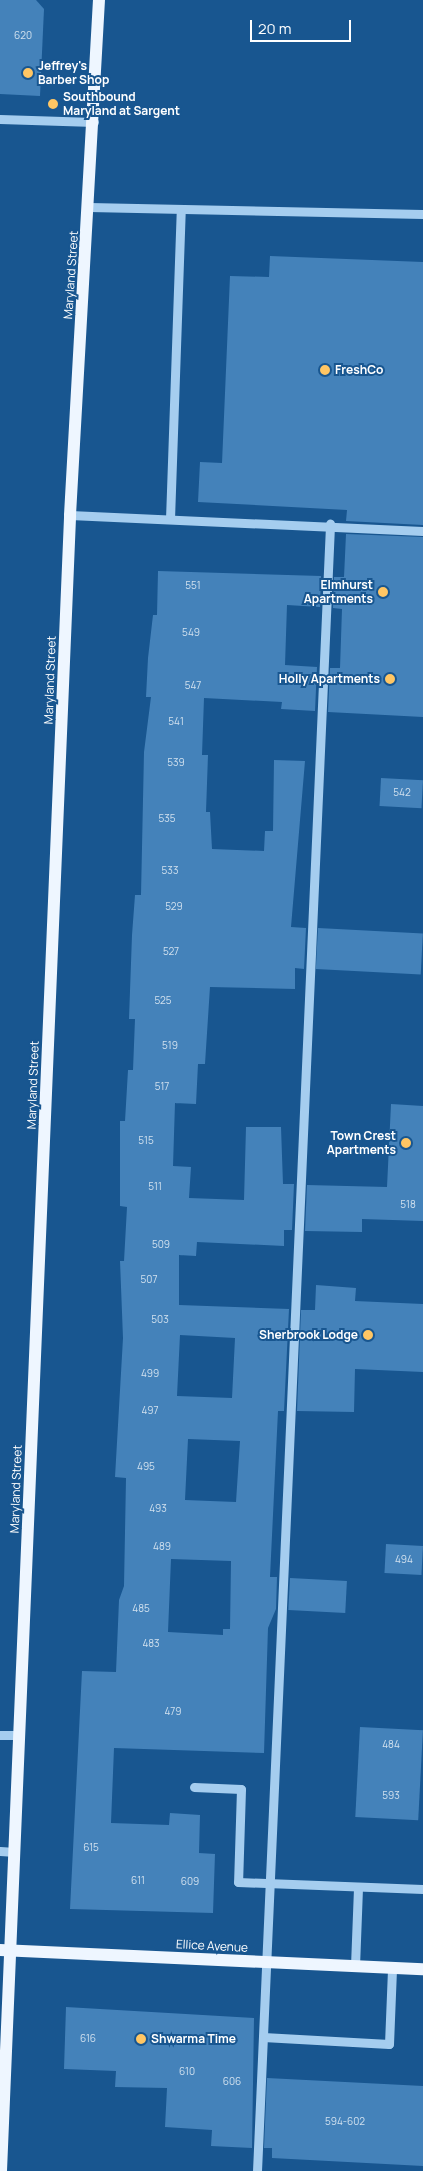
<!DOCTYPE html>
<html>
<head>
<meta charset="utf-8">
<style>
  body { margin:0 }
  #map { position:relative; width:423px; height:2171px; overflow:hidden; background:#185690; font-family:Manrope,sans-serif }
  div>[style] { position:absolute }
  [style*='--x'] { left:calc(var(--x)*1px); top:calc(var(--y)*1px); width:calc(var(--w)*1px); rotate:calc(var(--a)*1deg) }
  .building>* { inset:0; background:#4482ba; transform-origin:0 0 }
  .minor>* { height:9px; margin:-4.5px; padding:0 4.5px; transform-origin:4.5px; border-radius:4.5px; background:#a5cdef }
  .major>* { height:12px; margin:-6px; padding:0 6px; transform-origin:6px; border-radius:6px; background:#eef6ff }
  .dots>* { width:14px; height:14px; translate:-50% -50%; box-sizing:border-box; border:2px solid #185690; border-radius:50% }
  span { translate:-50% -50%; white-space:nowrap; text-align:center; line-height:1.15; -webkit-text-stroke:4px #185690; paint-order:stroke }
  .number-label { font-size:10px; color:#d0e0ee }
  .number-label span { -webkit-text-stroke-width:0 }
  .poi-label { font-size:12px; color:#fff; font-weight:700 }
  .left { translate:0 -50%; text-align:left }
  .right { translate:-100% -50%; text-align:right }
  .street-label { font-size:12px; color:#fff }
  .scale { position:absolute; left:250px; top:20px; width:101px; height:22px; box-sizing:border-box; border:2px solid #fff; border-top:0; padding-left:6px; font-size:15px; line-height:18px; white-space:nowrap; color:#fff; -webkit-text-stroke:4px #185690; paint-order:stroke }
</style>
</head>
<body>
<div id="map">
  <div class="building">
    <i style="clip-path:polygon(0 0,36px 0,44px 9px,40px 96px,0 94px)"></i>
    <i style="clip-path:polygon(270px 256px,423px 262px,423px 525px,346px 521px,347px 510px,198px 502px,200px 462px,222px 463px,230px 276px,269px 277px)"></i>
    <i style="clip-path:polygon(346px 534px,423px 537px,423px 717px,328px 712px,330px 668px,340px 668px,342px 609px,333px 608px,334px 577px,344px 577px)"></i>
    <i style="clip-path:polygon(evenodd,158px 571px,321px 576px,320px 607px,287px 605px,285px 665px,317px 667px,315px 711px,281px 709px,282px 702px,204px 698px,202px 755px,208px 755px,206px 812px,210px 812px,212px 849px,264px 851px,265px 831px,273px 831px,274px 760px,305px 761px,291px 927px,306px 928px,304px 969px,295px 968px,295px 989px,210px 987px,205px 1064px,198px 1064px,196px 1104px,175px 1103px,173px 1166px,191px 1167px,189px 1198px,244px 1200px,246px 1127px,281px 1127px,283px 1184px,294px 1184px,292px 1230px,284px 1230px,284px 1246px,197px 1242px,196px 1256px,179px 1255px,179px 1305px,289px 1309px,284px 1411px,278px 1411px,270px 1577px,277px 1577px,276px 1609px,268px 1628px,264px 1753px,114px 1748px,111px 1823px,169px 1825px,170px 1813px,200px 1815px,199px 1853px,215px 1854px,213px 1913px,70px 1909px,82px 1671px,116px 1672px,119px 1600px,124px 1586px,126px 1478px,115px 1477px,123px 1338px,120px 1261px,124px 1261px,127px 1207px,120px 1206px,120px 1121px,125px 1121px,128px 1070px,133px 1070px,135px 1019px,129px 1019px,132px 935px,135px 895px,141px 895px,144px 752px,151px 697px,146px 697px,148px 658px,153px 615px,157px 615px,158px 571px,180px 1335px,235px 1338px,232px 1398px,177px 1396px,180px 1335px,158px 571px,188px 1439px,240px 1441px,236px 1502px,185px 1500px,188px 1439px,158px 571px,171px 1559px,231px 1561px,230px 1629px,223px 1629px,223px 1635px,168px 1632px,171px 1559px)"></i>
    <i style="left:381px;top:778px;width:42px;height:28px;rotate:3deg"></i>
    <i style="left:318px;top:928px;width:105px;height:41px;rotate:3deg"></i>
    <i style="clip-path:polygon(391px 1104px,423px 1106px,423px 1221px,362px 1219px,362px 1232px,305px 1231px,307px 1185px,387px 1187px)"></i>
    <i style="clip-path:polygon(316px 1285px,356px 1288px,355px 1301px,423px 1304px,423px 1372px,355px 1369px,354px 1412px,297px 1411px,301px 1310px,315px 1310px)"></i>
    <i style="left:386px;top:1544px;width:37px;height:29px;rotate:3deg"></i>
    <i style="left:290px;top:1578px;width:57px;height:32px;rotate:3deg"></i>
    <i style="left:360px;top:1727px;width:63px;height:90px;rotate:3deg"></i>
    <i style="clip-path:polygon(66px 2007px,254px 2018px,252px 2148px,211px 2146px,212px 2130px,165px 2127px,167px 2088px,115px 2087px,116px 2071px,64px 2069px)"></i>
    <i style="clip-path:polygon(267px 2078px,423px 2086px,423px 2166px,272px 2158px,272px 2148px,264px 2148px)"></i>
  </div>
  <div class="minor">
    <i style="--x:0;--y:119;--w:94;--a:1.8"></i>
    <i style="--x:89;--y:207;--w:334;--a:1.2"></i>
    <i style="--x:70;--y:515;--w:353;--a:2.6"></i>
    <i style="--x:170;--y:519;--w:310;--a:-88"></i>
    <i style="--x:0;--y:1735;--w:20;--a:0"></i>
    <i style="--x:194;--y:1787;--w:47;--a:2.4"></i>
    <i style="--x:241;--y:1789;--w:93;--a:91.8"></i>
    <i style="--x:238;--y:1882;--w:185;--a:2.2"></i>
    <i style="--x:0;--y:1851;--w:15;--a:4"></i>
    <i style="--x:355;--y:1966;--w:79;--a:-87.8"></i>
    <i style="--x:263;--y:2037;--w:126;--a:3.2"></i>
    <i style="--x:389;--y:2044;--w:76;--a:-87.7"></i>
    <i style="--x:257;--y:2171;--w:1649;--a:-87.46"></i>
  </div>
  <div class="major">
    <i style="--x:0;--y:1950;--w:423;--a:2.6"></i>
    <i style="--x:1;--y:2171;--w:1657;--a:-87.61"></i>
    <i style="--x:70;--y:515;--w:516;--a:-86.78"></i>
  </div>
  <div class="dots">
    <i style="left:28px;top:73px;background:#ffc664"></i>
    <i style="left:53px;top:104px;background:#ffc664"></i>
    <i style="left:325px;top:370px;background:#ffc664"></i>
    <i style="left:383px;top:592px;background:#ffc664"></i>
    <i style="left:390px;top:679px;background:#ffc664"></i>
    <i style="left:406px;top:1143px;background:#ffc664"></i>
    <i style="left:368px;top:1335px;background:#ffc664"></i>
    <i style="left:141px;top:2039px;background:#ffc664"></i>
  </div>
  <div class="number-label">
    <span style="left:23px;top:36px">620</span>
    <span style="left:193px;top:586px">551</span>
    <span style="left:191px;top:633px">549</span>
    <span style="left:193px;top:686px">547</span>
    <span style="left:176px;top:722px">541</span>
    <span style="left:176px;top:763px">539</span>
    <span style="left:402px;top:793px">542</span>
    <span style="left:167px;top:819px">535</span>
    <span style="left:170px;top:871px">533</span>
    <span style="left:174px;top:907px">529</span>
    <span style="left:171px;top:952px">527</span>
    <span style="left:163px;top:1001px">525</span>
    <span style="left:170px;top:1046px">519</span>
    <span style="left:162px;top:1087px">517</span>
    <span style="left:146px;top:1141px">515</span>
    <span style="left:155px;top:1187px">511</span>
    <span style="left:408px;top:1205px">518</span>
    <span style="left:161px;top:1245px">509</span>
    <span style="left:149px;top:1280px">507</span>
    <span style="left:160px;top:1320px">503</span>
    <span style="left:150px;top:1374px">499</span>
    <span style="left:150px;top:1411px">497</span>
    <span style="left:146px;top:1467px">495</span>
    <span style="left:158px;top:1509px">493</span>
    <span style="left:162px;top:1547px">489</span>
    <span style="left:404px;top:1560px">494</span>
    <span style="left:141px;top:1609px">485</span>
    <span style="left:151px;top:1644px">483</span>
    <span style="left:173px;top:1712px">479</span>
    <span style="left:391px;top:1745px">484</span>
    <span style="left:391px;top:1796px">593</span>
    <span style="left:91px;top:1848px">615</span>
    <span style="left:138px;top:1881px">611</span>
    <span style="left:190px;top:1882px">609</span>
    <span style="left:88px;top:2039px">616</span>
    <span style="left:187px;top:2072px">610</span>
    <span style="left:232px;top:2082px">606</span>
    <span style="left:345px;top:2122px">594-602</span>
  </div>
  <div class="poi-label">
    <span class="left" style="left:38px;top:73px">Jeffrey's<br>Barber Shop</span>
    <span class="left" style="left:63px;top:104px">Southbound<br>Maryland at Sargent</span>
    <span class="left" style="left:335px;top:370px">FreshCo</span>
    <span class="right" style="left:373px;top:592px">Elmhurst<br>Apartments</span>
    <span class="right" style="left:380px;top:679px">Holly Apartments</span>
    <span class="right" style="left:396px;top:1143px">Town Crest<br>Apartments</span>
    <span class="right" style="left:358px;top:1335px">Sherbrook Lodge</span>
    <span class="left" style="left:151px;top:2039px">Shwarma Time</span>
  </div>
  <div class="street-label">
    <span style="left:71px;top:275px;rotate:-86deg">Maryland Street</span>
    <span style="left:50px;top:680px;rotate:-88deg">Maryland Street</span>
    <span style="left:33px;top:1085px;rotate:-88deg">Maryland Street</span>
    <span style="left:16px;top:1489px;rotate:-88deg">Maryland Street</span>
    <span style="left:212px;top:1946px;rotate:3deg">Ellice Avenue</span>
  </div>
  <div class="scale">20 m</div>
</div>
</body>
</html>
